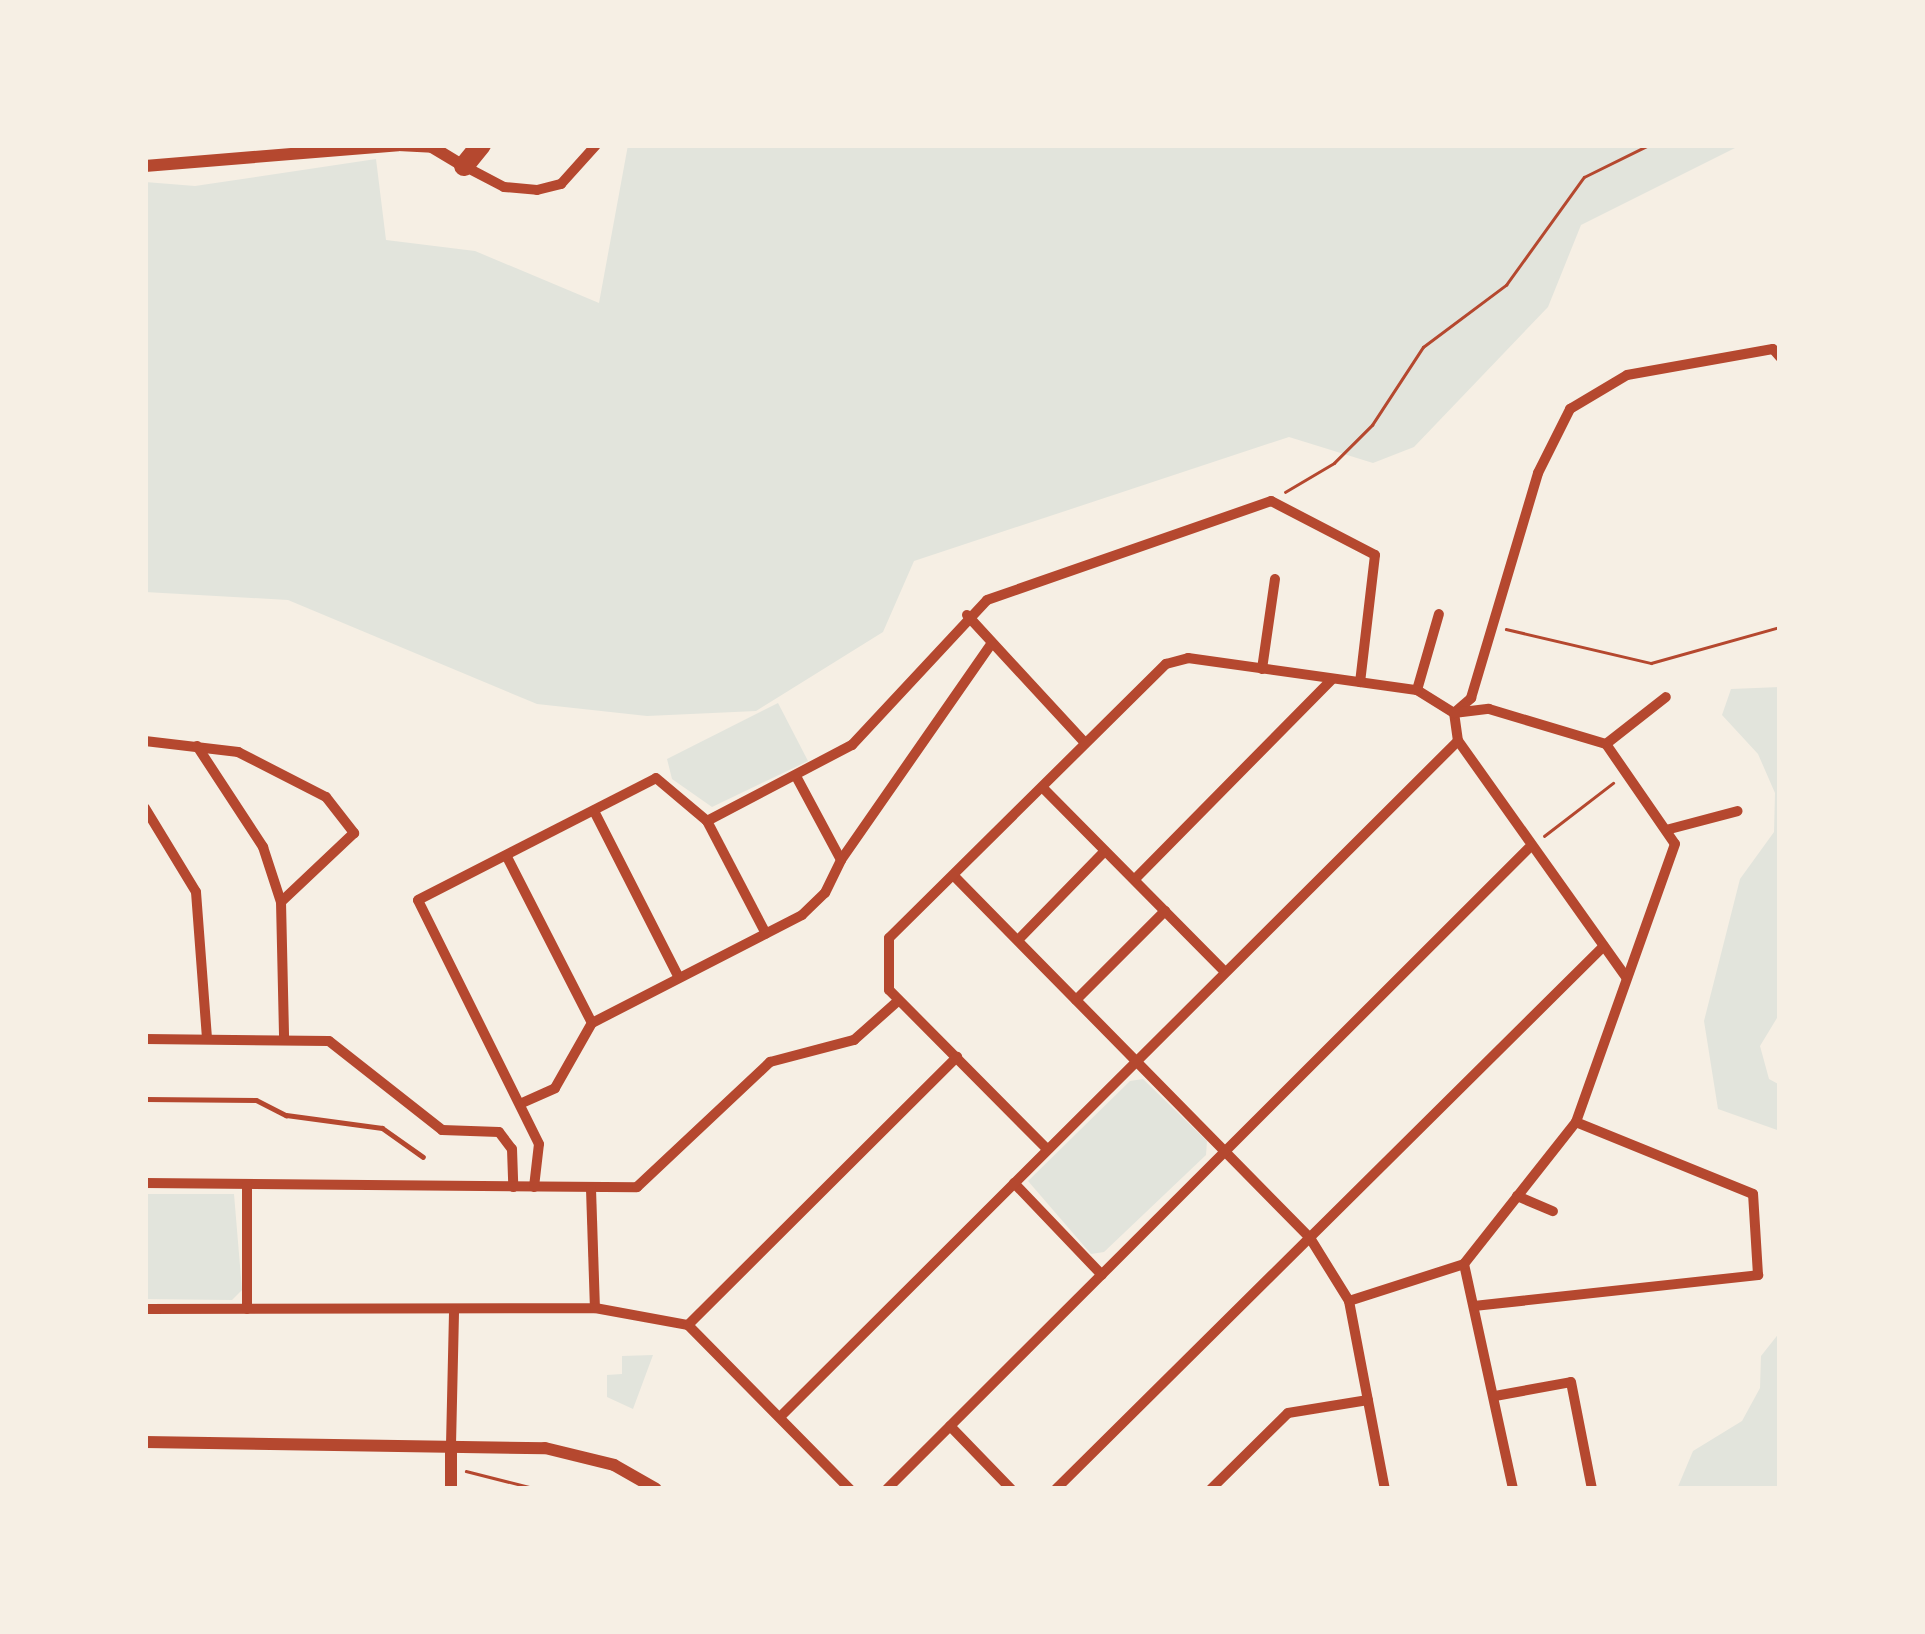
<!DOCTYPE html>
<html>
<head>
<meta charset="utf-8">
<style>
  body { margin:0 }
  #map { position:relative; width:1925px; height:1634px; overflow:hidden; background:#f6efe4; font-family:"Fira Sans Condensed",sans-serif }
  div>[style] { position:absolute }
  [style*='--x'] { left:calc(var(--x)*1px); top:calc(var(--y)*1px); width:calc(var(--w)*1px); rotate:calc(var(--a)*1deg) }
  .green>* { inset:0; background:#e2e4dc }
  .path>* { height:2.5px; margin:-1.25px; padding:0 1.25px; transform-origin:1.25px; border-radius:1.25px; background:#b5482f }
  .service>* { height:5px; margin:-2.5px; padding:0 2.5px; transform-origin:2.5px; border-radius:2.5px; background:#b5482f }
  .minor>* { height:10px; margin:-5px; padding:0 5px; transform-origin:5px; border-radius:5px; background:#b5482f }
  .tertiary>* { height:12px; margin:-6px; padding:0 6px; transform-origin:6px; border-radius:6px; background:#b5482f }
  .motorway>* { height:20px; margin:-10px; padding:0 10px; transform-origin:10px; border-radius:10px; background:#b5482f }
  span { translate:-50% -50%; white-space:nowrap; text-align:center; line-height:1.15; -webkit-text-stroke:10px #f6efe4; paint-order:stroke }
  .frame { position:absolute; inset:0; border:148px solid #f6efe4; pointer-events:none }
</style>
</head>
<body>
<div id="map">
  <div class="green">
    <i style="clip-path:polygon(628px 145px,1776px 145px,1735px 148px,1581px 225px,1548px 307px,1414px 447px,1373px 463px,1289px 437px,914px 561px,883px 632px,756px 711px,647px 716px,537px 704px,288px 600px,145px 592px,145px 182px,195px 186px,376px 159px,386px 240px,475px 251px,599px 303px)"></i>
    <i style="clip-path:polygon(1780px 687px,1780px 1013px,1760px 1046px,1769px 1079px,1780px 1085px,1780px 1131px,1718px 1109px,1704px 1021px,1740px 879px,1774px 832px,1775px 793px,1758px 754px,1722px 715px,1731px 689px)"></i>
    <i style="clip-path:polygon(778px 703px,808px 761px,712px 807px,672px 779px,667px 759px)"></i>
    <i style="clip-path:polygon(1143px 1079px,1207px 1141px,1206px 1155px,1104px 1252px,1091px 1254px,1028px 1181px,1130px 1081px)"></i>
    <i style="clip-path:polygon(145px 1194px,234px 1194px,242px 1290px,232px 1300px,145px 1299px)"></i>
    <i style="clip-path:polygon(1780px 1332px,1780px 1489px,1677px 1489px,1693px 1451px,1742px 1421px,1760px 1388px,1761px 1356px)"></i>
    <i style="clip-path:polygon(653px 1355px,633px 1409px,607px 1397px,607px 1375px,622px 1374px,622px 1356px)"></i>
  </div>
  <div class="path">
    <i style="--x:1285;--y:492;--w:57;--a:-30.6"></i>
    <i style="--x:1334;--y:463;--w:54;--a:-45"></i>
    <i style="--x:1372;--y:425;--w:93;--a:-56.8"></i>
    <i style="--x:1423;--y:347;--w:104;--a:-36.8"></i>
    <i style="--x:1506;--y:285;--w:133;--a:-54.2"></i>
    <i style="--x:1584;--y:177;--w:72;--a:-26.2"></i>
    <i style="--x:1506;--y:629;--w:149;--a:13.2"></i>
    <i style="--x:1651;--y:663;--w:134;--a:-15.6"></i>
    <i style="--x:1544;--y:836;--w:87;--a:-37.5"></i>
    <i style="--x:466;--y:1471;--w:73;--a:14.2"></i>
  </div>
  <div class="service">
    <i style="--x:145;--y:1099;--w:111;--a:0.5"></i>
    <i style="--x:256;--y:1100;--w:34;--a:27"></i>
    <i style="--x:286;--y:1115;--w:97;--a:7.7"></i>
    <i style="--x:382;--y:1128;--w:50;--a:35.3"></i>
  </div>
  <div class="minor">
    <i style="--x:464;--y:166;--w:45;--a:27.7"></i>
    <i style="--x:504;--y:187;--w:33;--a:5"></i>
    <i style="--x:537;--y:190;--w:25;--a:-14"></i>
    <i style="--x:561;--y:184;--w:52;--a:-48.1"></i>
    <i style="--x:967;--y:615;--w:174;--a:47.3"></i>
    <i style="--x:1262;--y:669;--w:91;--a:-81.8"></i>
    <i style="--x:1417;--y:690;--w:79;--a:-73.9"></i>
    <i style="--x:145;--y:741;--w:94;--a:6.7"></i>
    <i style="--x:238;--y:752;--w:99;--a:27.1"></i>
    <i style="--x:326;--y:797;--w:46;--a:52.1"></i>
    <i style="--x:354;--y:833;--w:100;--a:136.6"></i>
    <i style="--x:1606;--y:744;--w:76;--a:-38.1"></i>
    <i style="--x:197;--y:746;--w:121;--a:56.8"></i>
    <i style="--x:263;--y:847;--w:58;--a:71.9"></i>
    <i style="--x:281;--y:902;--w:135;--a:88.7"></i>
    <i style="--x:1044;--y:789;--w:255;--a:45.3"></i>
    <i style="--x:145;--y:808;--w:98;--a:58.7"></i>
    <i style="--x:196;--y:892;--w:146;--a:85.7"></i>
    <i style="--x:594;--y:811;--w:187;--a:63"></i>
    <i style="--x:707;--y:821;--w:127;--a:62.4"></i>
    <i style="--x:1666;--y:830;--w:74;--a:-14.8"></i>
    <i style="--x:507;--y:857;--w:186;--a:62.9"></i>
    <i style="--x:841;--y:860;--w:263;--a:-55.2"></i>
    <i style="--x:956;--y:878;--w:505;--a:45.48"></i>
    <i style="--x:1310;--y:1238;--w:74;--a:58.2"></i>
    <i style="--x:1349;--y:1301;--w:191;--a:79.2"></i>
    <i style="--x:1135;--y:879;--w:281;--a:-45.4"></i>
    <i style="--x:1018;--y:940;--w:124;--a:-45.7"></i>
    <i style="--x:1626;--y:977;--w:290;--a:-125.4"></i>
    <i style="--x:1458;--y:741;--w:28;--a:-98"></i>
    <i style="--x:1454;--y:713;--w:23;--a:-41"></i>
    <i style="--x:1471;--y:698;--w:235;--a:-73.4"></i>
    <i style="--x:1538;--y:473;--w:72;--a:-63.4"></i>
    <i style="--x:1570;--y:409;--w:66;--a:-30.8"></i>
    <i style="--x:1627;--y:375;--w:148;--a:-10.1"></i>
    <i style="--x:1773;--y:349;--w:11;--a:49"></i>
    <i style="--x:1076;--y:1000;--w:126;--a:-45"></i>
    <i style="--x:145;--y:1039;--w:184;--a:0.6"></i>
    <i style="--x:329;--y:1041;--w:144;--a:38.2"></i>
    <i style="--x:442;--y:1130;--w:57;--a:2"></i>
    <i style="--x:499;--y:1132;--w:21;--a:53"></i>
    <i style="--x:512;--y:1149;--w:38;--a:88"></i>
    <i style="--x:522;--y:1103;--w:36;--a:-24"></i>
    <i style="--x:555;--y:1088;--w:75;--a:-60.4"></i>
    <i style="--x:592;--y:1023;--w:236;--a:-27.2"></i>
    <i style="--x:802;--y:915;--w:32;--a:-44"></i>
    <i style="--x:825;--y:893;--w:37;--a:-64"></i>
    <i style="--x:841;--y:860;--w:93;--a:-118.2"></i>
    <i style="--x:1047;--y:1149;--w:224;--a:-134.8"></i>
    <i style="--x:889;--y:990;--w:52;--a:-90"></i>
    <i style="--x:889;--y:938;--w:390;--a:-44.7"></i>
    <i style="--x:1166;--y:664;--w:23;--a:-15"></i>
    <i style="--x:1188;--y:658;--w:231;--a:8"></i>
    <i style="--x:1417;--y:690;--w:44;--a:31.9"></i>
    <i style="--x:1454;--y:713;--w:35;--a:-7"></i>
    <i style="--x:1489;--y:709;--w:122;--a:16.7"></i>
    <i style="--x:1606;--y:744;--w:121;--a:55.4"></i>
    <i style="--x:1675;--y:844;--w:295;--a:109.6"></i>
    <i style="--x:1576;--y:1122;--w:181;--a:128.3"></i>
    <i style="--x:1464;--y:1264;--w:230;--a:77.7"></i>
    <i style="--x:145;--y:1183;--w:492;--a:0.5"></i>
    <i style="--x:637;--y:1187;--w:183;--a:-43.2"></i>
    <i style="--x:770;--y:1062;--w:87;--a:-14.7"></i>
    <i style="--x:854;--y:1040;--w:59;--a:-41.6"></i>
    <i style="--x:1014;--y:1183;--w:127;--a:46.3"></i>
    <i style="--x:247;--y:1184;--w:125;--a:90"></i>
    <i style="--x:534;--y:1187;--w:43;--a:-83.4"></i>
    <i style="--x:539;--y:1144;--w:272;--a:-116.4"></i>
    <i style="--x:418;--y:900;--w:267;--a:-27.1"></i>
    <i style="--x:656;--y:778;--w:67;--a:40.1"></i>
    <i style="--x:707;--y:821;--w:164;--a:-27.7"></i>
    <i style="--x:852;--y:745;--w:198;--a:-47"></i>
    <i style="--x:987;--y:600;--w:301;--a:-19.2"></i>
    <i style="--x:1271;--y:501;--w:117;--a:27.4"></i>
    <i style="--x:1375;--y:555;--w:128;--a:96.7"></i>
    <i style="--x:591;--y:1189;--w:119;--a:88.1"></i>
    <i style="--x:1517;--y:1196;--w:39;--a:23"></i>
    <i style="--x:1349;--y:1301;--w:121;--a:-17.8"></i>
    <i style="--x:1474;--y:1306;--w:286;--a:-6.2"></i>
    <i style="--x:1758;--y:1275;--w:81;--a:-93.5"></i>
    <i style="--x:1753;--y:1194;--w:191;--a:-157.9"></i>
    <i style="--x:145;--y:1309;--w:450;--a:-0.1"></i>
    <i style="--x:595;--y:1308;--w:95;--a:10.4"></i>
    <i style="--x:688;--y:1325;--w:231;--a:45.4"></i>
    <i style="--x:688;--y:1325;--w:380;--a:-44.9"></i>
    <i style="--x:1495;--y:1396;--w:77;--a:-10.4"></i>
    <i style="--x:1571;--y:1382;--w:109;--a:78.9"></i>
    <i style="--x:780;--y:1417;--w:957;--a:-44.92"></i>
    <i style="--x:950;--y:1426;--w:88;--a:45.9"></i>
    <i style="--x:451;--y:1445;--w:134;--a:-88.7"></i>
    <i style="--x:887;--y:1489;--w:910;--a:-44.96"></i>
    <i style="--x:1056;--y:1489;--w:771;--a:-44.74"></i>
    <i style="--x:1211;--y:1489;--w:108;--a:-44.6"></i>
    <i style="--x:1288;--y:1413;--w:81;--a:-9.2"></i>
  </div>
  <div class="tertiary">
    <i style="--x:145;--y:166;--w:254;--a:-4.7"></i>
    <i style="--x:398;--y:145;--w:34;--a:3"></i>
    <i style="--x:432;--y:147;--w:37;--a:31"></i>
    <i style="--x:145;--y:1442;--w:400;--a:0.9"></i>
    <i style="--x:545;--y:1448;--w:71;--a:13.8"></i>
    <i style="--x:614;--y:1465;--w:48;--a:29.7"></i>
    <i style="--x:451;--y:1445;--w:44;--a:90"></i>
  </div>
  <div class="motorway">
    <i style="--x:464;--y:166;--w:27;--a:-51"></i>
  </div>
  <div class="frame"></div>
</div>
</body>
</html>
